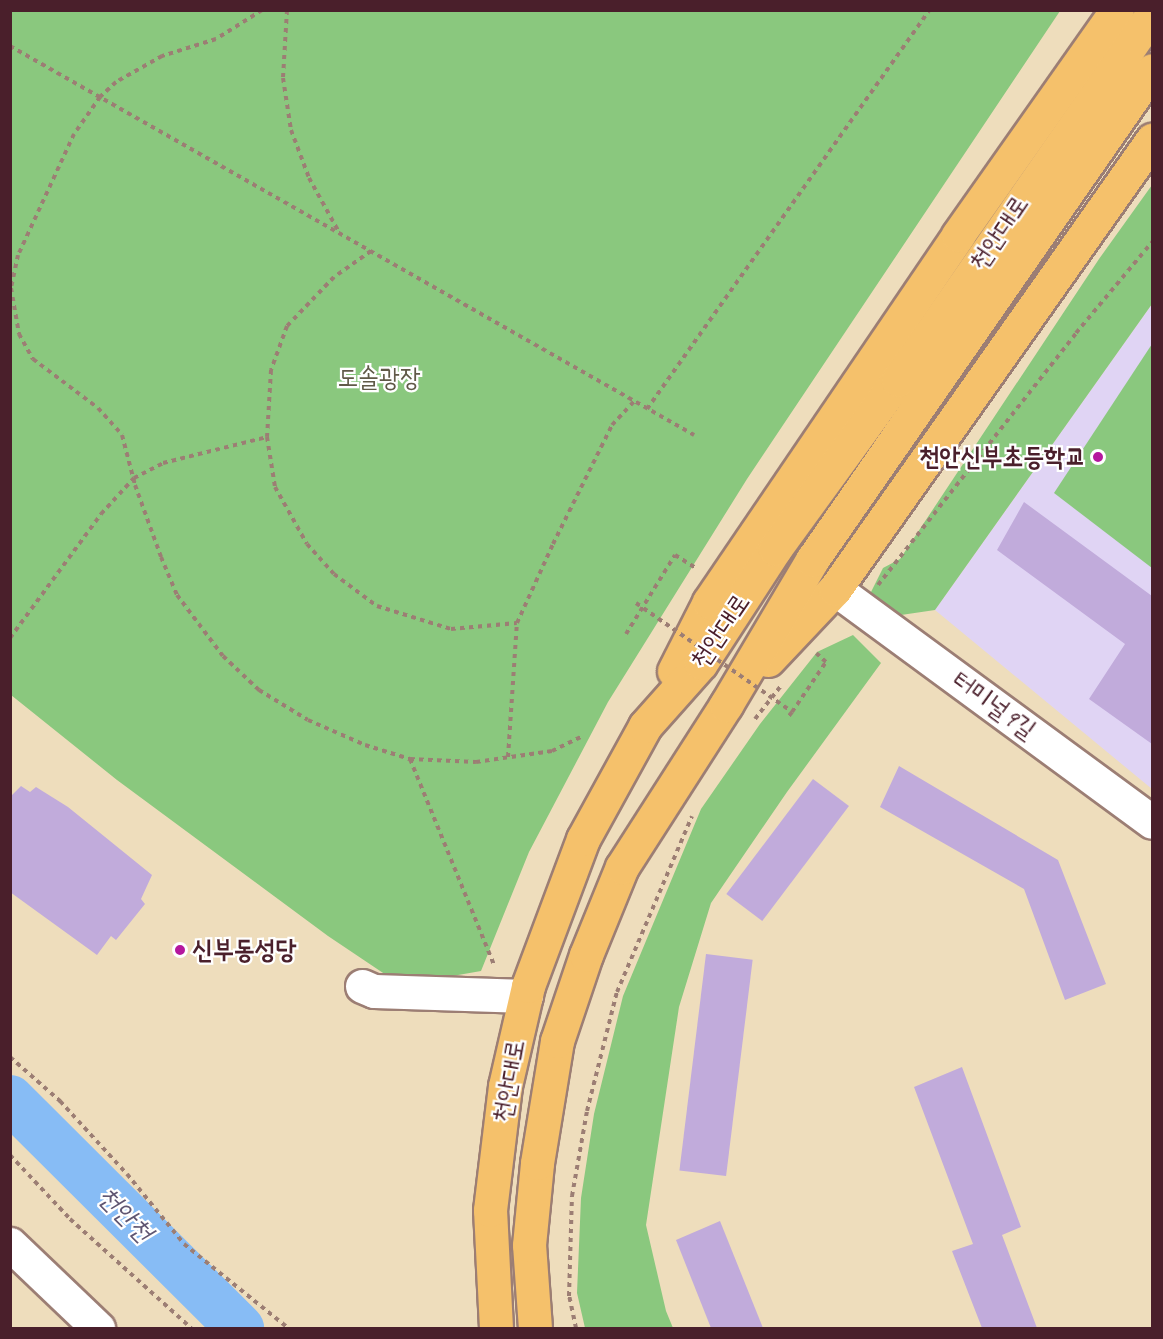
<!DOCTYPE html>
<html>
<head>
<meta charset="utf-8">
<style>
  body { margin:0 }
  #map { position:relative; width:1163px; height:1339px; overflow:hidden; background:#eeddbc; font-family:Caveat,"Poor Story",sans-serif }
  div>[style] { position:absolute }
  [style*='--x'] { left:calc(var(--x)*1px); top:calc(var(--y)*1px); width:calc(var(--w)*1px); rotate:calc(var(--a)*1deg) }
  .built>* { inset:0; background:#e0d4f4 }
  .green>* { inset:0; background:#8ac87e }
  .river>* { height:48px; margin:-24px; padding:0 24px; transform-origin:24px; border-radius:24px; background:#87bcf5 }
  .building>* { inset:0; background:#c1abdb; transform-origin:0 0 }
  .path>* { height:4px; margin-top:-2px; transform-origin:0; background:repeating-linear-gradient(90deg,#9c7e74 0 4.5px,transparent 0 9px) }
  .roads { filter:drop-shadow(2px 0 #9c7e74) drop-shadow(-2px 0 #9c7e74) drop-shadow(0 2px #9c7e74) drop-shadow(0 -2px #9c7e74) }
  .minor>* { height:33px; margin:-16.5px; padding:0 16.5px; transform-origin:16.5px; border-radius:16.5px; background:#fff }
  .major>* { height:33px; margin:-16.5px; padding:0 16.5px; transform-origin:16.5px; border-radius:16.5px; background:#f5c16b }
  .path-bridge>* { height:4px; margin-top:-2px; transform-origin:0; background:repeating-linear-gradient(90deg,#9c7e74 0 4.5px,transparent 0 9px) }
  .dots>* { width:16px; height:16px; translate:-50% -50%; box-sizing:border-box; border:3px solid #fff; border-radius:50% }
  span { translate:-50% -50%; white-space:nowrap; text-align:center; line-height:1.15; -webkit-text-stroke:4.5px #fff; paint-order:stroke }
  .street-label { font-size:26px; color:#4a1f2b }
  .park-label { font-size:26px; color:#605a48 }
  .poi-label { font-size:26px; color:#4a1f2b; font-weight:700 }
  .right { translate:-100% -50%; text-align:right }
  .left { translate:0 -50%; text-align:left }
  .water-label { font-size:27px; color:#5f5672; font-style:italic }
  .frame { position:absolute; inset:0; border:12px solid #4a1f2b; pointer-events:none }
</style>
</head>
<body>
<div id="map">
  <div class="built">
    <i style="clip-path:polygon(1152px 304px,1152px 789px,935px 610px)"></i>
  </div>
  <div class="green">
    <i style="clip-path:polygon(10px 11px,1060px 11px,747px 479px,608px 702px,529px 852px,481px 971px,401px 985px,328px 936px,117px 780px,11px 695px)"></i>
    <i style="clip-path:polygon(1152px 185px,1152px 304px,935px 610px,901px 615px,876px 608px,871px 592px,883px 568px,900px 559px,1099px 259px)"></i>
    <i style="clip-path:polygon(1152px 344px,1152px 568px,1054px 493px)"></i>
    <i style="clip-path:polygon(853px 635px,881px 663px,787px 792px,711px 903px,679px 1007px,646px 1225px,666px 1311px,673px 1328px,585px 1328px,577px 1293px,581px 1198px,594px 1114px,623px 996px,701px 809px,760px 724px,817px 652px)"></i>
  </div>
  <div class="river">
    <i style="--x:10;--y:1099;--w:325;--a:44.9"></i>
  </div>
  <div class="building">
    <i style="clip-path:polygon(1024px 502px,1152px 596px,1152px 744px,1089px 699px,1125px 644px,997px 550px)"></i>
    <i style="clip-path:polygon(899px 766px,1058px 860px,1106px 984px,1065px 1000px,1024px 889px,880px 807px)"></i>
    <i style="left:813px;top:779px;width:45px;height:144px;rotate:37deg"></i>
    <i style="clip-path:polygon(21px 786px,30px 792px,36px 787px,68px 807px,152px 875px,141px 899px,145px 904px,116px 940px,111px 936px,97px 955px,10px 892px,10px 797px)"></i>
    <i style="left:706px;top:954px;width:47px;height:218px;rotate:7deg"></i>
    <i style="clip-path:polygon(962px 1067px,1021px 1227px,1002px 1235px,1037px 1328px,982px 1328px,952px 1251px,973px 1244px,914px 1087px)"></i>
    <i style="clip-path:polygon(720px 1221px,763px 1328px,711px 1328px,676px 1240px)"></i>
  </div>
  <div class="path">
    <i style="--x:262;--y:10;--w:54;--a:147.8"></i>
    <i style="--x:216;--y:39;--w:57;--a:162.5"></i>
    <i style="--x:162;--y:56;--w:53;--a:150.5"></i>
    <i style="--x:116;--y:82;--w:22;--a:137"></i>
    <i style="--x:100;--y:97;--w:45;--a:125.1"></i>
    <i style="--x:74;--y:134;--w:133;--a:114.8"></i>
    <i style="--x:18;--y:255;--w:34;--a:102"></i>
    <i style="--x:11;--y:288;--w:47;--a:80.1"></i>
    <i style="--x:19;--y:334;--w:29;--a:61"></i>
    <i style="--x:33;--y:359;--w:81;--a:37"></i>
    <i style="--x:98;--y:408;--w:36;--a:48"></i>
    <i style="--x:122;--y:435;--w:52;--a:75.4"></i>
    <i style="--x:135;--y:485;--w:77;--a:70.1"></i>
    <i style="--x:161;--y:557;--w:41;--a:67.2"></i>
    <i style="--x:177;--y:595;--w:76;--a:53"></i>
    <i style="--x:223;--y:656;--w:50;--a:43.4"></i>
    <i style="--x:259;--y:690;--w:57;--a:31.5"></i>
    <i style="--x:308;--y:720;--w:62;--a:23.7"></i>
    <i style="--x:365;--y:745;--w:47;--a:17.3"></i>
    <i style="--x:410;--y:759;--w:66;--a:2.6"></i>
    <i style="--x:476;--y:762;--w:77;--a:-8.2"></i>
    <i style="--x:552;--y:751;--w:34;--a:-26"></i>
    <i style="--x:287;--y:10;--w:68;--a:93.4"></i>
    <i style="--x:283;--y:78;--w:53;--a:81.3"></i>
    <i style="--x:291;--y:130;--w:51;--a:69.4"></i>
    <i style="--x:309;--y:178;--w:64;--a:61"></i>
    <i style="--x:10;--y:46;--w:787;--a:29.63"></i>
    <i style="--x:371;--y:251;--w:45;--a:144.9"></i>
    <i style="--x:334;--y:277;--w:68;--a:133.8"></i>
    <i style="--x:287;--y:326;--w:47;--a:110"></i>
    <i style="--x:271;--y:370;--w:67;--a:93.4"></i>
    <i style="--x:267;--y:437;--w:51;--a:80.9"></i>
    <i style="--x:275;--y:487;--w:65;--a:60.7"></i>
    <i style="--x:307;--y:544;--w:40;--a:48"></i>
    <i style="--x:334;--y:574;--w:54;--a:36.7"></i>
    <i style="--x:377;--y:606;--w:77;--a:17.3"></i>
    <i style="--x:451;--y:629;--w:66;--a:-5.2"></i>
    <i style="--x:647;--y:409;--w:489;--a:-54.7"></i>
    <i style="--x:878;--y:585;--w:320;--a:-51.8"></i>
    <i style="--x:1076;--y:333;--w:119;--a:-50.1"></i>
    <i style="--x:626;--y:634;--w:93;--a:-58.2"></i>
    <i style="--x:675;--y:555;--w:26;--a:32"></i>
    <i style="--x:10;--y:638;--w:154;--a:-53.7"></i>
    <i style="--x:101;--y:514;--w:49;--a:-47.5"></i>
    <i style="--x:134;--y:478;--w:33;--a:-27"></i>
    <i style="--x:163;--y:463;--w:107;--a:-14"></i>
    <i style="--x:792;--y:712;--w:60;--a:-55.8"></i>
    <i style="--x:826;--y:662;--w:13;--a:-138"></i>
    <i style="--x:755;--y:719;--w:41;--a:-52"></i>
    <i style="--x:508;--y:757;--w:134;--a:-86.2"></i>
    <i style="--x:517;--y:623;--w:87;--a:-65.5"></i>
    <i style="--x:553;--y:544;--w:133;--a:-63.6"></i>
    <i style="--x:612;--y:425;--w:33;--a:-47"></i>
    <i style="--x:410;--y:759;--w:222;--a:67.8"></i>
    <i style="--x:10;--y:1057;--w:67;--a:41.3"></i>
    <i style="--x:60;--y:1101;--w:99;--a:47.5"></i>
    <i style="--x:127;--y:1174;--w:90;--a:50.8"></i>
    <i style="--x:184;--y:1244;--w:134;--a:38.9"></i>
    <i style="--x:10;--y:1155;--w:88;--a:46.8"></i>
    <i style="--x:70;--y:1219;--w:163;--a:42"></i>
    <i style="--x:576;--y:1328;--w:33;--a:-102"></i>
    <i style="--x:569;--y:1296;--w:100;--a:-88.3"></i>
    <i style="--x:572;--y:1196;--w:86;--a:-80"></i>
    <i style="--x:587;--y:1111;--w:123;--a:-75.9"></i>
    <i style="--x:617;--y:992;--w:191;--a:-66.9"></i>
  </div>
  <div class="roads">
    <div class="minor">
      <i style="--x:835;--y:589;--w:393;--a:36.3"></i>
      <i style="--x:362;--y:986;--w:13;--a:23"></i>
      <i style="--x:374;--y:991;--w:152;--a:1.9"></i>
      <i style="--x:10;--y:1244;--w:122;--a:43.7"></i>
    </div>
    <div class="major">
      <i style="--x:768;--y:660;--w:98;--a:-46.7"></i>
      <i style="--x:835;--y:589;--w:550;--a:-54.78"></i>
      <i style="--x:674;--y:671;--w:77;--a:-63.1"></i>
      <i style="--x:709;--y:602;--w:443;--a:-55.8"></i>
      <i style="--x:958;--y:235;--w:276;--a:-54.8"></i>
      <i style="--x:496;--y:1328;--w:118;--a:-92.9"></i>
      <i style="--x:490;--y:1210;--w:125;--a:-83.1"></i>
      <i style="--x:505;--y:1086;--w:103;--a:-77"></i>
      <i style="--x:528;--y:986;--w:157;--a:-69.5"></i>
      <i style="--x:583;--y:839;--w:129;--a:-61.2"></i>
      <i style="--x:645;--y:726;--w:84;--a:-48.4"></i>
      <i style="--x:701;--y:663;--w:136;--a:-57"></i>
      <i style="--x:775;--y:549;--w:209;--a:-54"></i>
      <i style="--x:898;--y:380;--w:445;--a:-55.2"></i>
      <i style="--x:535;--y:1328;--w:83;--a:-94.1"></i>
      <i style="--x:529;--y:1245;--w:82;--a:-84.4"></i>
      <i style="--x:537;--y:1163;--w:124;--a:-80.7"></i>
      <i style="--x:557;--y:1041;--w:91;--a:-71.4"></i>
      <i style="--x:586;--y:955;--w:95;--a:-67.8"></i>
      <i style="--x:622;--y:867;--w:193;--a:-57.3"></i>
      <i style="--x:726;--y:705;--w:169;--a:-59.3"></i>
      <i style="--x:812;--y:560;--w:596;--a:-55.24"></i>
    </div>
  </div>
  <div class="path-bridge">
    <i style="--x:636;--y:603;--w:190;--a:34.9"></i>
    <i style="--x:792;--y:712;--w:6;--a:129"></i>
  </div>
  <div class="dots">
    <i style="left:1098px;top:457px;background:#b5179e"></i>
    <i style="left:180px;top:950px;background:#b5179e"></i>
  </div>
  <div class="street-label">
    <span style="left:999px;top:233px;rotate:-56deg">천안대로</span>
    <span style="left:720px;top:631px;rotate:-56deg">천안대로</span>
    <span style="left:994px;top:705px;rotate:36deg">터미널9길</span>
    <span style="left:509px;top:1081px;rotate:-80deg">천안대로</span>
  </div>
  <div class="park-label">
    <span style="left:379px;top:378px">도솔광장</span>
  </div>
  <div class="poi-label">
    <span class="right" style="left:1086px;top:457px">천안신부초등학교</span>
    <span class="left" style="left:192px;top:950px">신부동성당</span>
  </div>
  <div class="water-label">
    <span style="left:125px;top:1214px;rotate:45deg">천안천</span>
  </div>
  <div class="frame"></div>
</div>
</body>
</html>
